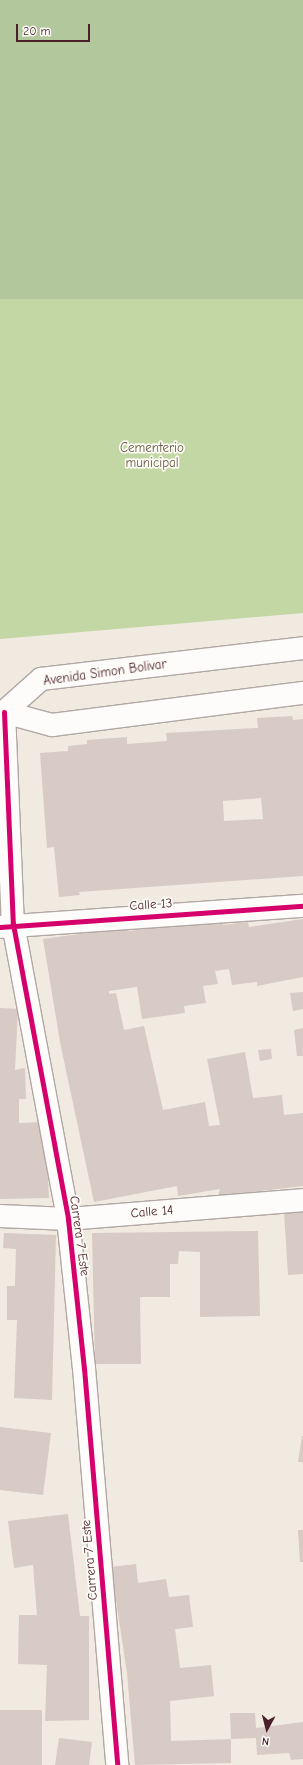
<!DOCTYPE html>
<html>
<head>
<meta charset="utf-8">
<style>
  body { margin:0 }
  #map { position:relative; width:303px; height:1765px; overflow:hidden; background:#f0eae0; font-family:"Comic Neue",sans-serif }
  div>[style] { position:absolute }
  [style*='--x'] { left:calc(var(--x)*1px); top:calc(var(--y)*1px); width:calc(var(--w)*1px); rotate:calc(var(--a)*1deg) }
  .green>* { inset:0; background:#c3d7a4 }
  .forest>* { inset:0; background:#b2c89c; transform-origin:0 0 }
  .building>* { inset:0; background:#d8cac4; transform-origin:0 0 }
  .roads { filter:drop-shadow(1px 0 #b1a7a4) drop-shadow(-1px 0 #b1a7a4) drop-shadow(0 1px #b1a7a4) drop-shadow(0 -1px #b1a7a4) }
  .minor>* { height:22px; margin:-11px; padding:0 11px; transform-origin:11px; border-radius:11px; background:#fdfcfa }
  .secondary>* { height:22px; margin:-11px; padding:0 11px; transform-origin:11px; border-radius:11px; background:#fdfcfa }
  .primary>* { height:22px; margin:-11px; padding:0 11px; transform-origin:11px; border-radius:11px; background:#fdfcfa }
  .cycleway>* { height:5px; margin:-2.5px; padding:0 2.5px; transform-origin:2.5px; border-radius:2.5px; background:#d6006c }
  span { translate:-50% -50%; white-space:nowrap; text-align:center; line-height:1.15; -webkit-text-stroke:3.5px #fdfcf7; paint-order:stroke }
  .park-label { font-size:13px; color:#685a44 }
  .street-label { font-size:13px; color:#4a1f2b }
  .north { position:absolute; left:247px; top:1709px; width:40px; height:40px; -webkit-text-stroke:3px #fdfcf7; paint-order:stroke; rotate:187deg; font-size:11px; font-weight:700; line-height:16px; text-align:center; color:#4a1f2b }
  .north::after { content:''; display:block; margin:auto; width:14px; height:18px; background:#4a1f2b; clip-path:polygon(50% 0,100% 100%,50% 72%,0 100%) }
  .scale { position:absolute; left:16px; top:24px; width:74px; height:18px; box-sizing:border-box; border:2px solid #4a1f2b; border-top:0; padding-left:5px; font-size:12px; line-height:14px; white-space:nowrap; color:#4a1f2b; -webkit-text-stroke:3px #fdfcf7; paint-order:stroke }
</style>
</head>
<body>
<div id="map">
  <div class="green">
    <i style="clip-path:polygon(303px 260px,303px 613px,0 639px,0 299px)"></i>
  </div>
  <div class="forest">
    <i style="left:0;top:0;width:303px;height:299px"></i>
  </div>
  <div class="building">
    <i style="clip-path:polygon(evenodd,292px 716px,293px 720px,303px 719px,303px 876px,79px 892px,80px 895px,59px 897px,54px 847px,47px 848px,40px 753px,68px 751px,68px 746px,87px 744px,87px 740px,127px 737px,127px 744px,167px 741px,166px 733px,258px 728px,257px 718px,292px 716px,261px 798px,263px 819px,224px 821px,223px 801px,261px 798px)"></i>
    <i style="clip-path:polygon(222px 919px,223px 925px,248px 922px,249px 927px,303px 919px,303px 977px,257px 986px,257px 982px,232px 985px,229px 969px,215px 971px,218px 984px,203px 986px,206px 1003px,184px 1006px,185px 1013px,142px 1019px,137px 987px,109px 991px,109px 994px,116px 993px,124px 1030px,144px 1026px,163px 1110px,205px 1102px,209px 1126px,220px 1125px,207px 1059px,245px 1052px,253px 1098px,282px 1095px,284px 1115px,303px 1113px,303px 1186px,218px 1196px,220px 1189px,178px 1196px,177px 1186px,94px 1202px,60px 1042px,43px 939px,123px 928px,128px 927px,129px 931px)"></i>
    <i style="clip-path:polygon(303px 992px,303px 1009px,293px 1011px,290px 993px)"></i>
    <i style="clip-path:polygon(0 1008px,18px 1009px,15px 1070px,25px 1068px,26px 1099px,19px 1099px,19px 1123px,45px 1122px,49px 1198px,0 1199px)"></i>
    <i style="clip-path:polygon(303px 1028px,303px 1056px,297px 1056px,294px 1030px)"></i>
    <i style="clip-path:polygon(271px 1049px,272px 1059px,260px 1061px,258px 1050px)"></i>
    <i style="clip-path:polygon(303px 1210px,303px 1274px,288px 1275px,284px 1211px)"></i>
    <i style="clip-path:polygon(258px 1231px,260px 1316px,200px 1317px,200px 1252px,179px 1251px,178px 1264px,170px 1264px,170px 1297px,140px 1297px,141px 1364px,95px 1364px,92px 1233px)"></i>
    <i style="clip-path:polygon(4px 1233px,56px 1235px,52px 1400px,14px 1398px,17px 1320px,7px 1320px,7px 1286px,15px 1286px,16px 1249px,3px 1248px)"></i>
    <i style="clip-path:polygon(0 1427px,51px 1433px,43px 1495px,0 1490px)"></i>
    <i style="clip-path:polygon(302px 1436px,303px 1436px,303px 1462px,298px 1462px)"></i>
    <i style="clip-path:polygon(68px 1514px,80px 1616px,89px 1616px,89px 1720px,45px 1721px,47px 1665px,18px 1664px,19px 1615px,37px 1615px,33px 1565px,14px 1568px,8px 1521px)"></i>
    <i style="clip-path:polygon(298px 1530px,303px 1530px,303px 1562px,300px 1562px)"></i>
    <i style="clip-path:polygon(136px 1564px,138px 1583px,166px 1579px,169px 1597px,189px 1595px,193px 1627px,175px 1629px,180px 1668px,211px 1665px,214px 1696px,170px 1701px,171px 1741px,231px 1739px,230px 1713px,255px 1713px,256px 1728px,303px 1722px,303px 1759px,291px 1760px,289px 1753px,257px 1755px,256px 1738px,231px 1739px,231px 1763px,135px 1765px,127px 1673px,111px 1567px)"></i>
    <i style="left:0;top:1710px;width:42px;height:55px"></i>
    <i style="clip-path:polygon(59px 1738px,92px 1742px,89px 1765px,55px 1765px)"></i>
  </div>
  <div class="roads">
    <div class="minor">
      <i style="--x:4;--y:712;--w:212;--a:87.6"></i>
      <i style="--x:13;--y:924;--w:300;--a:79.4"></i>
      <i style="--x:68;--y:1219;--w:150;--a:83.9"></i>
      <i style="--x:84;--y:1368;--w:398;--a:85.2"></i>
      <i style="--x:0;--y:927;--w:304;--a:-4"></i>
      <i style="--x:0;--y:1216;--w:68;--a:2.5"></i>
      <i style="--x:68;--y:1219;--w:236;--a:-4.6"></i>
    </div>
    <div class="secondary">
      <i style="--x:4;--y:712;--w:50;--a:-41.7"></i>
      <i style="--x:41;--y:679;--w:264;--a:-6.7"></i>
      <i style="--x:4;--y:712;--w:50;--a:15.2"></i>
      <i style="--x:52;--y:725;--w:253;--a:-7.3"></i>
    </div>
    <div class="primary">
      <i style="--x:0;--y:712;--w:4;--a:0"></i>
    </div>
  </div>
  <div class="cycleway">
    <i style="--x:4;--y:712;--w:212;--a:87.6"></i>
    <i style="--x:13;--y:924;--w:300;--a:79.4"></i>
    <i style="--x:68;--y:1219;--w:150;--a:83.9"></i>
    <i style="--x:84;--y:1368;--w:398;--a:85.2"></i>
    <i style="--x:0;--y:927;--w:304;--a:-4"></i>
  </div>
  <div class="park-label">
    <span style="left:152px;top:456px">Cementerio<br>municipal</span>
  </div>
  <div class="street-label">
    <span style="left:105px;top:673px;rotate:-8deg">Avenida Simon Bolivar</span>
    <span style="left:151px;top:905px;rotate:-4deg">Calle 13</span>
    <span style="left:152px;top:1212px;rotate:-5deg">Calle 14</span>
    <span style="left:79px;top:1236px;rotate:82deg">Carrera 7 Este</span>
    <span style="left:90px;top:1560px;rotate:-95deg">Carrera 7 Este</span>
  </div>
  <div class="north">N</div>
  <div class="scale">20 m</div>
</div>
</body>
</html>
